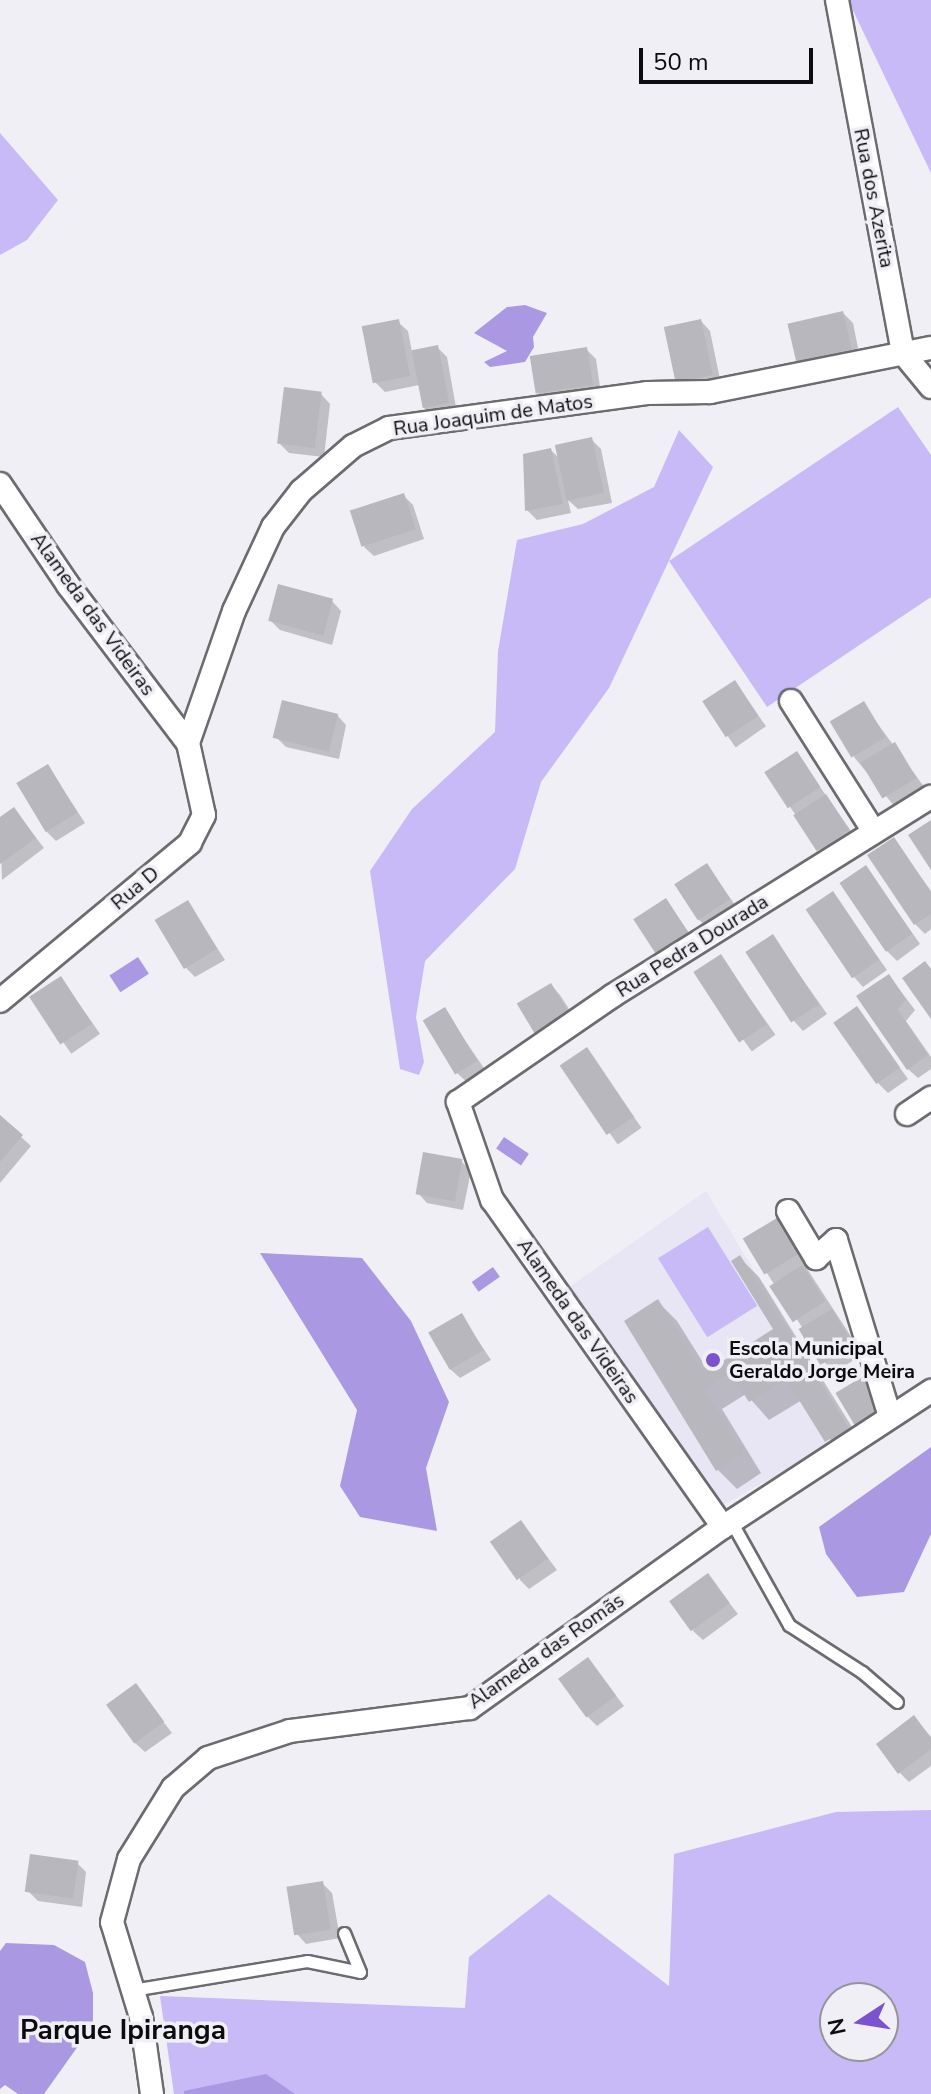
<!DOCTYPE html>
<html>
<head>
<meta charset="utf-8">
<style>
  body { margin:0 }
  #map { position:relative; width:931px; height:2094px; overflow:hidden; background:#f0eff5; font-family:"Nunito Sans",sans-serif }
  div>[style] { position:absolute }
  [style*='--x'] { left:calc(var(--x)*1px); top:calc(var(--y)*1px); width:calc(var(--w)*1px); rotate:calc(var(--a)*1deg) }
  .built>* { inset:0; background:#e8e6f4 }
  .green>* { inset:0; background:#c7baf7; transform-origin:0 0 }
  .water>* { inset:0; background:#aa99e2; transform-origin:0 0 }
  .shadow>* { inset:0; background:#0003; transform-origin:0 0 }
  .building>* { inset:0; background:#b9b7be; transform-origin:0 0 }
  .roads { filter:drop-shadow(2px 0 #6c6b70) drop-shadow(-2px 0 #6c6b70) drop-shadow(0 2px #6c6b70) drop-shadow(0 -2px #6c6b70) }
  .service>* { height:11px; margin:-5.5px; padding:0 5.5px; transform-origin:5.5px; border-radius:5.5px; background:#fff }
  .minor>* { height:22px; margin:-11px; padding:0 11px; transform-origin:11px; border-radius:11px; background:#fff }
  .dots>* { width:22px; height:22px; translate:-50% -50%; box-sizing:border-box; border:4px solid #f0eff5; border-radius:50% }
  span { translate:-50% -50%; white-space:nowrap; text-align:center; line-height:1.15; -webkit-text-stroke:7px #f0eff5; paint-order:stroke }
  .street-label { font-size:20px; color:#0c0c0e }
  .poi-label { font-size:20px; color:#0c0c0e; font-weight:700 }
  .left { translate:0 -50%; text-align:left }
  .district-label { font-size:28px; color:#0c0c0e; font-weight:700 }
  .north { position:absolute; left:819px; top:1982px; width:80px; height:80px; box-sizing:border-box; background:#f0eff5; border:2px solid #959499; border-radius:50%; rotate:258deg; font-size:22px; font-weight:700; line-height:32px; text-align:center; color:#0c0c0e }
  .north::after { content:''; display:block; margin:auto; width:28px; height:36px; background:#7a54ce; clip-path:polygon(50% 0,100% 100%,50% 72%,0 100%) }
  .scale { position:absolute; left:639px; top:48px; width:174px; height:36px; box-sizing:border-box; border:4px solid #0c0c0e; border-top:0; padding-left:10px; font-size:24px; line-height:28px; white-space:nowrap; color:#0c0c0e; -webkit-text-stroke:6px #f0eff5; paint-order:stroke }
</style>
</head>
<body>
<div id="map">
  <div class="built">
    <i style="clip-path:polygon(706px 1191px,852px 1433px,720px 1507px,568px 1288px)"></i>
  </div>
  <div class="green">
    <i style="clip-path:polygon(848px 0,931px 0,931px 173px)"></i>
    <i style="clip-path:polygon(0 133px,58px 200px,27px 240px,0 255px)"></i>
    <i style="clip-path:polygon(898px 407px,931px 455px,931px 597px,767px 707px,669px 561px)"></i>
    <i style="clip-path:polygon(679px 430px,713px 467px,609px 688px,541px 782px,515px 869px,425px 961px,416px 1017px,424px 1062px,419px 1075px,400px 1069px,370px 871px,412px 809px,495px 732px,498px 651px,517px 540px,583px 524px,654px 487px)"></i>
    <i style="left:708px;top:1227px;width:93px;height:59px;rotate:58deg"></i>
    <i style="clip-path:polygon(evenodd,931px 1810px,931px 2094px,174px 2094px,160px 1996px,465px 2008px,469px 1957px,549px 1894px,669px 1986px,674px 1854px,836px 1812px,931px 1810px,835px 1998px,883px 1998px,883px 2046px,835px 2046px,835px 1998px)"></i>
  </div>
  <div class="water">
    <i style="clip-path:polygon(525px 305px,547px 313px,533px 337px,534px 347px,525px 362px,490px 367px,484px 362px,507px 351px,474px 333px,507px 307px)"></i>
    <i style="left:138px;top:957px;width:20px;height:34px;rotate:57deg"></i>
    <i style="left:504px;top:1137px;width:30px;height:14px;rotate:34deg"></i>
    <i style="clip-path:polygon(260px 1253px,362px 1258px,411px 1321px,449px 1402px,426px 1468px,437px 1531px,360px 1517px,340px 1486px,357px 1410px)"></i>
    <i style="left:493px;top:1267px;width:12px;height:26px;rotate:55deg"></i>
    <i style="clip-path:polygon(931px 1447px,931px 1534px,904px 1592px,857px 1597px,826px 1554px,819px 1527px)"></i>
    <i style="clip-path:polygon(6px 1943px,54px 1945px,85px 1962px,93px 1993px,93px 2025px,44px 2094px,18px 2094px,5px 2085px,0 2089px,0 1951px)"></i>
    <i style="clip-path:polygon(266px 2074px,295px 2094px,184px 2094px,184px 2091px)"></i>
  </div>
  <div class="shadow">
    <i style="clip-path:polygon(843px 313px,853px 323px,860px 358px,808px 370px,798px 360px)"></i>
    <i style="clip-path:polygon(701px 321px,710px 331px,721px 384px,677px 382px)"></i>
    <i style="clip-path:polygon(398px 322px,408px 331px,412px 352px,437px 347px,447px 357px,457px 413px,433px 417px,423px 407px,419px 385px,385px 392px,375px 382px)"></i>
    <i style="clip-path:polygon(586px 349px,596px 359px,601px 394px,548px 403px,538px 393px)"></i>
    <i style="clip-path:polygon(321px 394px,330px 404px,324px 457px,289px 453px,279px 443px)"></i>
    <i style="clip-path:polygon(591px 439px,601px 449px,612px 503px,578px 509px,568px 500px,571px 513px,537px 520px,527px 510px,551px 450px,560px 459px)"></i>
    <i style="clip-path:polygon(403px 495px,413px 505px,424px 539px,374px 556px,364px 547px)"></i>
    <i style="clip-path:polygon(332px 601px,341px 611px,332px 645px,280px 630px,270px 620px)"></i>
    <i style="left:735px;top:682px;width:54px;height:37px;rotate:55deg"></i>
    <i style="clip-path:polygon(863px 704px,925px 788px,895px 807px,854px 757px)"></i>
    <i style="clip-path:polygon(337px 715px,346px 725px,339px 759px,286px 747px,276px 737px)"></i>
    <i style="left:797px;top:754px;width:105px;height:36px;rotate:55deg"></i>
    <i style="clip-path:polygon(48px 766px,85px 823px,56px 841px,46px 831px)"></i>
    <i style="clip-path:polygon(14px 809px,44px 848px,2px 880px,0 820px)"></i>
    <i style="clip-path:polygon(894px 840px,931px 891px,931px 929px,925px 934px,915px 924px)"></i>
    <i style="clip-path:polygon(707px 866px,738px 909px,708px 928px,698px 919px)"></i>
    <i style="clip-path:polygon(866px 867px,920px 944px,897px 961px,887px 951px)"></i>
    <i style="clip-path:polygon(832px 893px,887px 970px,863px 987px,854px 977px)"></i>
    <i style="clip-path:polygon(666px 901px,697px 944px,667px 963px,657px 954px)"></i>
    <i style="clip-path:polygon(187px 902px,225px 960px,195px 977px,185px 967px)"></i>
    <i style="clip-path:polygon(773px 937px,827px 1014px,803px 1031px,794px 1021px)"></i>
    <i style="left:721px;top:957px;width:95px;height:29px;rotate:55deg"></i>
    <i style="clip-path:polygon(889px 976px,915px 1010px,906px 1021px,931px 1057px,931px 1069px,918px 1078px,908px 1069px)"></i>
    <i style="left:61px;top:978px;width:68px;height:35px;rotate:55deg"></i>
    <i style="clip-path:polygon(551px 985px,560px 995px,582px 1029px,520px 1005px)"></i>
    <i style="clip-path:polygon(857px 1008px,908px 1079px,888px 1093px,878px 1083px)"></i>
    <i style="clip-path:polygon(444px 1010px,486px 1071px,468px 1083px,458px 1074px)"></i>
    <i style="left:587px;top:1050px;width:95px;height:29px;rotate:55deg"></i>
    <i style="clip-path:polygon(0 1118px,31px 1146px,0 1183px)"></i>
    <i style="clip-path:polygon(461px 1161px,471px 1171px,463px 1210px,427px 1203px,418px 1193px)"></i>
    <i style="left:776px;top:1221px;width:159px;height:36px;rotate:57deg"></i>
    <i style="clip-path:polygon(740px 1258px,759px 1277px,865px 1448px,846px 1461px,802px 1400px,769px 1420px,746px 1394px,722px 1409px,761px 1473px,737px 1489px,717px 1469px,658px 1302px,677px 1321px,709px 1372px,775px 1330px)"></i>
    <i style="clip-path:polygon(462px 1316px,491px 1360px,460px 1378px,450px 1369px)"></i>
    <i style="clip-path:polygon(521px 1522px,557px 1570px,529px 1589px,520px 1580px)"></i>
    <i style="clip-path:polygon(708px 1576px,738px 1614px,703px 1640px,693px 1631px)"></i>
    <i style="clip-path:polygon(588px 1659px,624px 1706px,597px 1726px,587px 1716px)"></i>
    <i style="clip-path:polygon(136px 1686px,172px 1733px,145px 1752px,135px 1743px)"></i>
    <i style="clip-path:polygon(914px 1718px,931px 1737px,931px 1766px,909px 1782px,900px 1773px)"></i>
    <i style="clip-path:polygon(77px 1863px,86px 1872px,82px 1907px,38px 1901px,28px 1891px)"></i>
    <i style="clip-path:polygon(322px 1883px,332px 1893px,340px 1938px,306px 1944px,297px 1934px)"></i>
  </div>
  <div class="building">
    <i style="left:843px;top:311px;width:39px;height:57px;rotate:77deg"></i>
    <i style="left:399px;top:319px;width:58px;height:38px;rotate:79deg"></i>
    <i style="left:701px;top:319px;width:57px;height:38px;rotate:78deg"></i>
    <i style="left:438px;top:345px;width:59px;height:27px;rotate:79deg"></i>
    <i style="left:587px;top:347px;width:38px;height:58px;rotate:81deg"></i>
    <i style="left:284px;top:387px;width:38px;height:57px;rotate:7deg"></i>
    <i style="left:592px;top:437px;width:57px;height:38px;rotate:78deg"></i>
    <i style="clip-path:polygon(551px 448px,563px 504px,525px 511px,523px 454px)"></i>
    <i style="left:404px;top:493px;width:38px;height:57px;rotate:72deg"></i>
    <i style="left:278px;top:584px;width:57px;height:38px;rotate:15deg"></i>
    <i style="left:735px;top:680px;width:43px;height:39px;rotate:57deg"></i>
    <i style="left:282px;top:700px;width:58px;height:39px;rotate:14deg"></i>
    <i style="left:864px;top:701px;width:42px;height:40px;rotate:59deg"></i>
    <i style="left:895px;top:742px;width:42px;height:40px;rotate:59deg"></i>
    <i style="left:797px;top:751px;width:43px;height:39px;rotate:57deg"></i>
    <i style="left:48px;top:764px;width:57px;height:37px;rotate:59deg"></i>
    <i style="left:826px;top:794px;width:43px;height:39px;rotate:57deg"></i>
    <i style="clip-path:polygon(14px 807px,36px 838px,0 864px,0 817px)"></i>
    <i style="clip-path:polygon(931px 820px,931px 870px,908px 835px)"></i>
    <i style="clip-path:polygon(894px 837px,931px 892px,931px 914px,914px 925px,867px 855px)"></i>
    <i style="left:707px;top:863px;width:43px;height:39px;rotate:57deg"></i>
    <i style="left:866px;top:865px;width:83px;height:32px;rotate:56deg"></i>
    <i style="left:833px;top:891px;width:83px;height:33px;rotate:56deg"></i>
    <i style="left:666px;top:898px;width:43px;height:39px;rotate:57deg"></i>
    <i style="left:188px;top:900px;width:57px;height:39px;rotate:59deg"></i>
    <i style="left:773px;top:934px;width:84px;height:33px;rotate:57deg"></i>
    <i style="left:721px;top:954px;width:84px;height:33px;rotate:57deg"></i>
    <i style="clip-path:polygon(925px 961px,931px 969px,931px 1019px,902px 978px)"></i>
    <i style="clip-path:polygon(889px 974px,906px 999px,898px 1010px,928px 1055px,907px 1070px,856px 996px)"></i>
    <i style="left:61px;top:976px;width:57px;height:38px;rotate:57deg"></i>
    <i style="left:551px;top:983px;width:42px;height:40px;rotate:59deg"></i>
    <i style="left:857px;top:1006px;width:75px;height:29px;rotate:55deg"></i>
    <i style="left:445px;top:1007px;width:63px;height:26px;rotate:59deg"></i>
    <i style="left:587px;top:1047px;width:84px;height:33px;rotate:56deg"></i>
    <i style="clip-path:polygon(0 1115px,23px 1135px,0 1162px)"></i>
    <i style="left:423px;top:1152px;width:40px;height:43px;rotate:10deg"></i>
    <i style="left:777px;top:1218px;width:42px;height:40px;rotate:59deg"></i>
    <i style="clip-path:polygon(740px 1255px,848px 1428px,825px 1442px,786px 1379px,749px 1402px,730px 1373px,704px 1389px,744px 1453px,716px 1471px,624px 1321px,658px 1299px,704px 1373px,773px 1329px,731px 1261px)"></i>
    <i style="left:802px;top:1265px;width:43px;height:39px;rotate:57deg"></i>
    <i style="left:832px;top:1309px;width:42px;height:39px;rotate:59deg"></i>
    <i style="left:462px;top:1313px;width:43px;height:39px;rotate:60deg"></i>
    <i style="left:862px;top:1377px;width:39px;height:31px;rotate:59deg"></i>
    <i style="left:521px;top:1520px;width:47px;height:38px;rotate:55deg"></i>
    <i style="left:708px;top:1573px;width:37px;height:48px;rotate:54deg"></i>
    <i style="left:588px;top:1657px;width:48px;height:37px;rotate:54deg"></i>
    <i style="left:136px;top:1683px;width:48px;height:37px;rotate:54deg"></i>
    <i style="clip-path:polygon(914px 1715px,931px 1738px,931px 1749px,898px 1774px,876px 1744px)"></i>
    <i style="left:30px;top:1854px;width:49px;height:38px;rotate:8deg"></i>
    <i style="left:323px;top:1881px;width:49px;height:37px;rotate:81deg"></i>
  </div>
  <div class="roads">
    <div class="service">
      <i style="--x:732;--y:1523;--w:117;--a:60.8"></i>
      <i style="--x:789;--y:1625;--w:87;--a:32.8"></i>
      <i style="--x:862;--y:1672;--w:46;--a:40.6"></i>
      <i style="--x:132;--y:1990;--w:177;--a:-9.4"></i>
      <i style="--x:307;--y:1961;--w:54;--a:11.7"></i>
      <i style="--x:360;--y:1972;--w:42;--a:-112.3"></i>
    </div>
    <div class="minor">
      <i style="--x:837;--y:0;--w:359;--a:79.4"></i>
      <i style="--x:903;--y:353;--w:44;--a:50.5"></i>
      <i style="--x:0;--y:484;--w:122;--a:56"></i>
      <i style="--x:68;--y:585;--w:198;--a:52.8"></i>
      <i style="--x:188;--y:743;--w:74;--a:77.5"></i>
      <i style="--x:204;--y:815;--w:31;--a:117"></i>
      <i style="--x:190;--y:843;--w:247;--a:140.3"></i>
      <i style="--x:791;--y:701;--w:155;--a:57.6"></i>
      <i style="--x:188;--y:743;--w:140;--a:-70.8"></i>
      <i style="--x:234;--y:611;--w:93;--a:-65.1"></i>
      <i style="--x:273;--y:527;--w:46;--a:-52.1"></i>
      <i style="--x:301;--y:491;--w:69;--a:-40.9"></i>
      <i style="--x:353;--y:446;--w:40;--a:-26.6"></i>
      <i style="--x:389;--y:428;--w:260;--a:-7.7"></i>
      <i style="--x:647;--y:393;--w:63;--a:-0.9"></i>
      <i style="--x:710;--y:392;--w:225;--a:-11.3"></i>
      <i style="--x:907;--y:1114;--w:29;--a:-34"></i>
      <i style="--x:788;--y:1211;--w:55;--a:59.2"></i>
      <i style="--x:816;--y:1258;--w:27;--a:-42"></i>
      <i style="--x:836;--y:1240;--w:185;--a:73"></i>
      <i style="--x:723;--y:1527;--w:400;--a:-125.2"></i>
      <i style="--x:492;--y:1200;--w:104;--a:-109.1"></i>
      <i style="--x:458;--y:1102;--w:187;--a:-34.5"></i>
      <i style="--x:612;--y:996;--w:376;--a:-32"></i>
      <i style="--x:152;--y:2094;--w:78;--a:-98.1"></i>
      <i style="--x:141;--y:2017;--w:99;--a:-107"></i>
      <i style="--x:112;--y:1922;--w:65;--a:-74.9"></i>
      <i style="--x:129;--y:1859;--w:84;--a:-58.2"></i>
      <i style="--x:173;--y:1788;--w:46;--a:-40.6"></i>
      <i style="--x:208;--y:1758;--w:86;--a:-18.2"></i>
      <i style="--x:290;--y:1731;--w:181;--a:-7.3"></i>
      <i style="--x:470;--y:1708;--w:311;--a:-35.6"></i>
      <i style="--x:723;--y:1527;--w:249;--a:-33.2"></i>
    </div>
  </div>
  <div class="dots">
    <i style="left:713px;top:1360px;background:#7a54ce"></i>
  </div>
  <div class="street-label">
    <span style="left:874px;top:198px;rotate:79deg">Rua dos Azerita</span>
    <span style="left:493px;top:415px;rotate:-8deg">Rua Joaquim de Matos</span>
    <span style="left:93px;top:614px;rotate:54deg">Alameda das Videiras</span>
    <span style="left:135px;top:888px;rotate:-40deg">Rua D</span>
    <span style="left:692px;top:946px;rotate:-32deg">Rua Pedra Dourada</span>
    <span style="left:578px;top:1321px;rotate:55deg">Alameda das Videiras</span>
    <span style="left:546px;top:1651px;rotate:-35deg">Alameda das Romãs</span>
  </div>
  <div class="poi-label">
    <span class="left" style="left:729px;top:1360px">Escola Municipal<br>Geraldo Jorge Meira</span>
  </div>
  <div class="district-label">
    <span style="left:123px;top:2030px">Parque Ipiranga</span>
  </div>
  <div class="north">N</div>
  <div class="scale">50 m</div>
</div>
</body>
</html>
